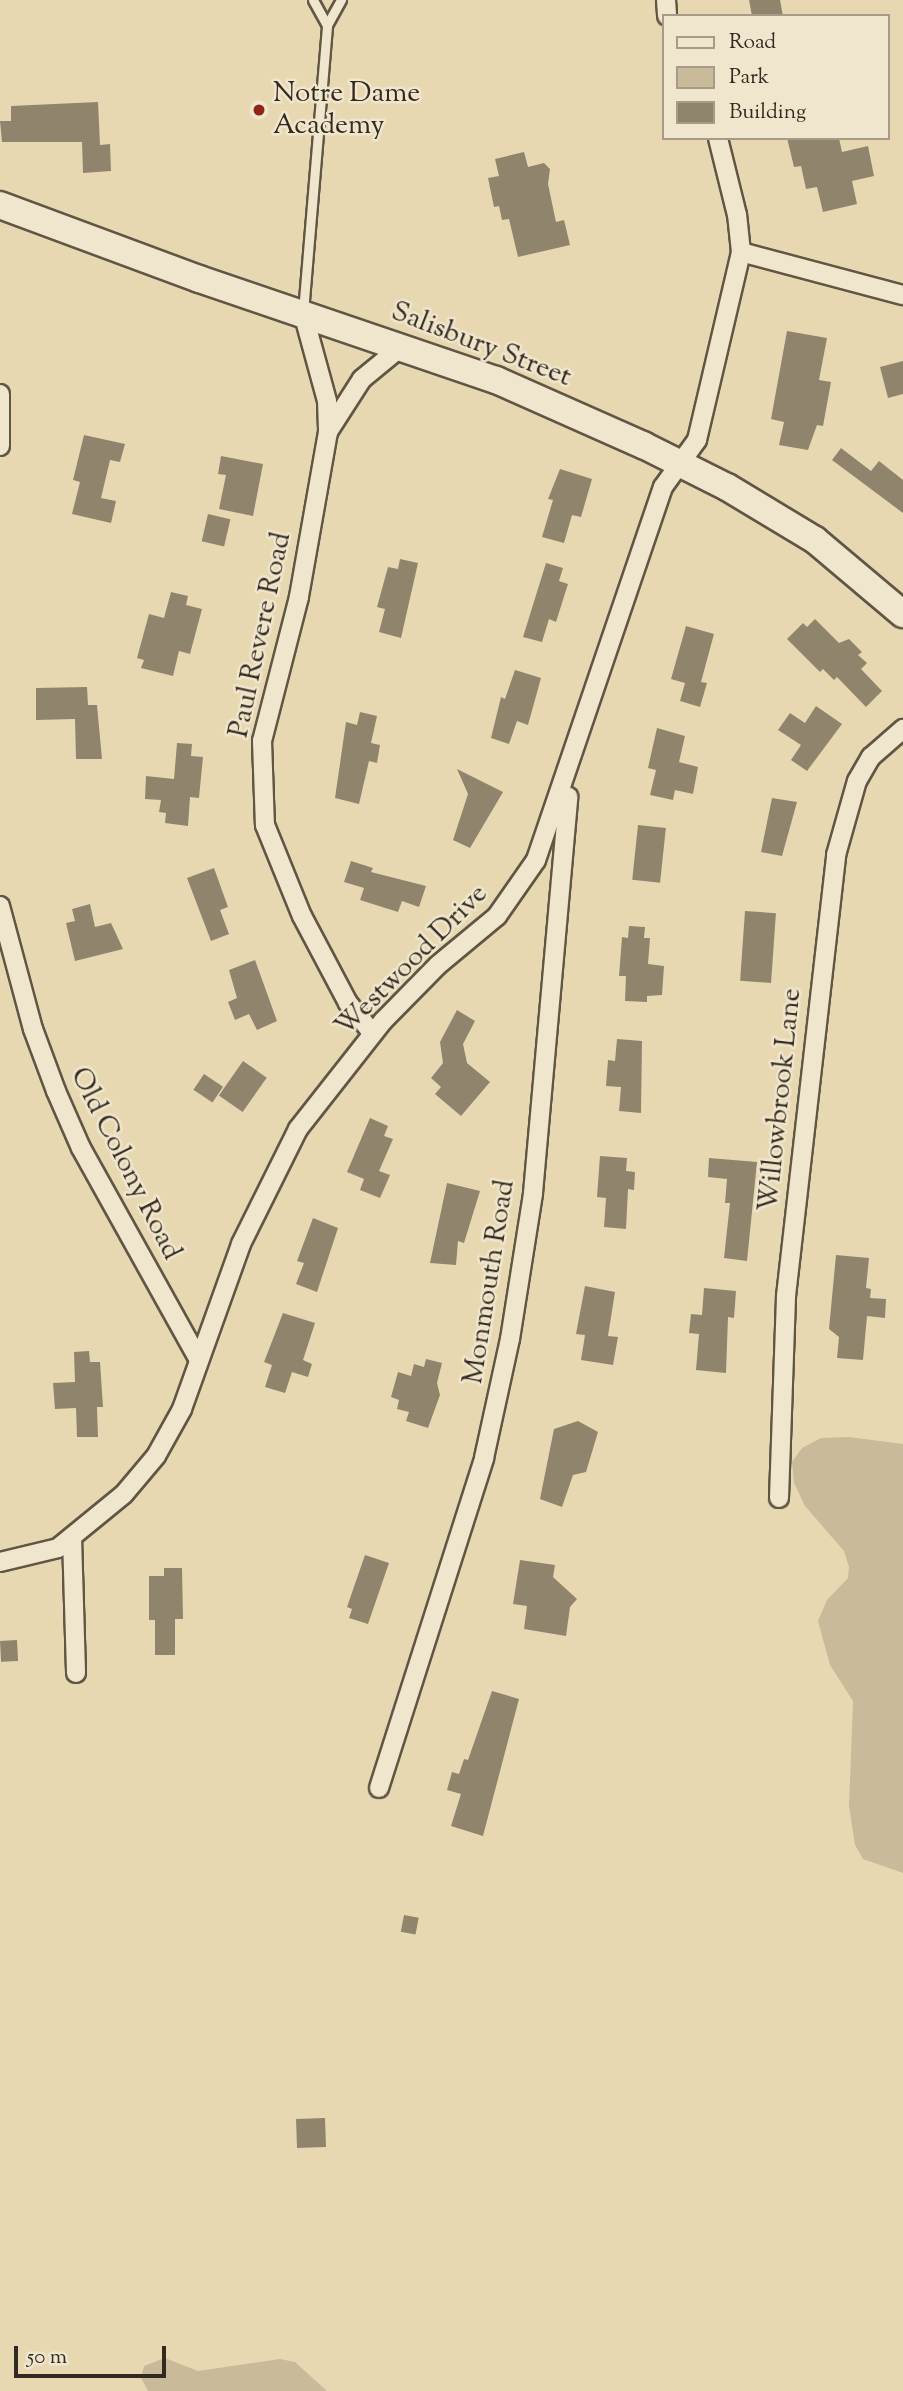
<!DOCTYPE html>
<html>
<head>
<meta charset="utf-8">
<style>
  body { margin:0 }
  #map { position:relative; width:903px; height:2391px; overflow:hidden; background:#e8d8b2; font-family:"Sorts Mill Goudy",serif }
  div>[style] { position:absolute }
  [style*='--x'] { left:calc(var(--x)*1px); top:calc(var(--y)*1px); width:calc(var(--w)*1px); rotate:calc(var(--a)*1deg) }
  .green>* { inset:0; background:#c9ba99 }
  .building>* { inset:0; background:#91846c; transform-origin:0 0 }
  .roads { filter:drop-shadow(2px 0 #605644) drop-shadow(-2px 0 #605644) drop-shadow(0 2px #605644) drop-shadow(0 -2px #605644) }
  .lane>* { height:9px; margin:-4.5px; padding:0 4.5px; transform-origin:4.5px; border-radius:4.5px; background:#f0e6cd }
  .street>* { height:18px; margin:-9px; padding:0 9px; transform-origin:9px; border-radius:9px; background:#f0e6cd }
  .secondary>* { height:26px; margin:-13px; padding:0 13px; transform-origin:13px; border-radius:13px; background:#f0e6cd }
  .dots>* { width:19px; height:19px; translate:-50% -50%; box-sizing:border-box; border:4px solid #f0e6cd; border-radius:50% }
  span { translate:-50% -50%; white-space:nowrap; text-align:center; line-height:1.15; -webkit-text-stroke:5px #f0e6cd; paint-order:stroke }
  .poi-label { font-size:28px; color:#322a20 }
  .left { translate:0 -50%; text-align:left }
  .street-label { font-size:28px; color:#322a20 }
  .legend { position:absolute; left:662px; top:14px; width:228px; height:126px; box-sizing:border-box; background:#f0e6cd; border:2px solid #a49b88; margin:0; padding:9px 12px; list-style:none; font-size:21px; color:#322a20 }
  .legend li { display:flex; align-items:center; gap:14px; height:35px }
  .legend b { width:35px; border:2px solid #a49b88 }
  .scale { position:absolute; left:14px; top:2346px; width:152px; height:32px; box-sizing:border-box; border:4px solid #322a20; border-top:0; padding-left:9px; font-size:21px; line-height:24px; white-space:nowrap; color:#322a20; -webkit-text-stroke:5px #f0e6cd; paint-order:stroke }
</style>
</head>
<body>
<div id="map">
  <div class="green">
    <i style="clip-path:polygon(849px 1437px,903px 1444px,903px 1873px,863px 1859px,855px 1845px,849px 1806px,853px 1701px,830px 1665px,818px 1621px,827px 1600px,848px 1578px,849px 1567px,844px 1551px,805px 1506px,794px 1483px,792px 1462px,802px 1448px,821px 1438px)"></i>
    <i style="clip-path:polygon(165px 2358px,198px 2371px,280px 2359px,295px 2362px,327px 2391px,148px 2391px,141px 2378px,144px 2366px)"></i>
  </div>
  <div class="building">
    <i style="clip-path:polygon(749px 0,780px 0,783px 16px,752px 16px)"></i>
    <i style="clip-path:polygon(98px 102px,100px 145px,110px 144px,111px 171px,83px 173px,82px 142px,2px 142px,0 121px,11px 121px,11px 106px)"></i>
    <i style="clip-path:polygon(787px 138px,839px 138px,842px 152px,868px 146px,874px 176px,852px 181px,857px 204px,823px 212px,817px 187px,806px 189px,801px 166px,794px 167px)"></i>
    <i style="clip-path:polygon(524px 152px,528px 167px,544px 163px,550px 169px,548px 184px,556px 222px,564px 220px,570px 245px,518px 257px,509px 219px,502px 220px,499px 206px,494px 207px,488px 178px,499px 176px,495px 159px)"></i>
    <i style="clip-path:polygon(787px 331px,827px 338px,819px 380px,831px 382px,823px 426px,817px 425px,808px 450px,779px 445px,784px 422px,771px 419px)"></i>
    <i style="clip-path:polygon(903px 361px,903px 394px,888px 398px,880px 367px)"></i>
    <i style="clip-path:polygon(84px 435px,125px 444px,120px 462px,110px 460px,101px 498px,116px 501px,111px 523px,72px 514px,80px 482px,73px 480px)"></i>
    <i style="clip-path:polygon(841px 448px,871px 471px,879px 461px,903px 480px,903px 513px,832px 460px)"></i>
    <i style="clip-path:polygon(221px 456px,263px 464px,253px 516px,219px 509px,226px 475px,218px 474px)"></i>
    <i style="clip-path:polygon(560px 469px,592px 479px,581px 517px,572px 515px,564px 543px,542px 537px,553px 500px,548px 499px)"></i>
    <i style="left:208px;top:514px;width:23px;height:28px;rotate:13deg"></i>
    <i style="clip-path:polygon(400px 559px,418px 563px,401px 638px,379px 632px,385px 609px,377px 607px,388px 567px,398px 569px)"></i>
    <i style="clip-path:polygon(546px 563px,563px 568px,559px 581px,568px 584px,556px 622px,549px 619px,542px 642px,523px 637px)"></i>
    <i style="clip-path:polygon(171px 592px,188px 596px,186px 605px,202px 609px,190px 654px,179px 651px,173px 676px,141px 668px,144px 660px,137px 658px,149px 614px,164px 618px)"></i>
    <i style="clip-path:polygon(815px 619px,839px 643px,849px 639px,862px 652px,858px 655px,867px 663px,861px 669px,882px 691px,866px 707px,837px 677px,834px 680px,823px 669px,820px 672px,787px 639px,803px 623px,807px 627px)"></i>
    <i style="clip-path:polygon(686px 626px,714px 634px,701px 682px,707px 683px,700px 707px,680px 701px,685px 683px,671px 679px)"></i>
    <i style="clip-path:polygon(515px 670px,541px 678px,528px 725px,517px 721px,509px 744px,491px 738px,501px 697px,505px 699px)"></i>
    <i style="clip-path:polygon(87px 687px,88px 705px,97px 705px,102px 759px,76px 759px,75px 719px,36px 720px,36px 688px)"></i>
    <i style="clip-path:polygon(816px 706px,842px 724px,807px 771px,791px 760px,801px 745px,778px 730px,790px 713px,805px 723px)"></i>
    <i style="clip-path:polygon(360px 712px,377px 716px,371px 743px,380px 745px,377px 763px,369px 761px,359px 804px,335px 798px,346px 722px,357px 725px)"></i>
    <i style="clip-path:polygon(657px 728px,685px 736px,679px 762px,698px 767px,693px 794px,675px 790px,673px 800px,650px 795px,656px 770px,648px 768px)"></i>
    <i style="clip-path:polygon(177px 743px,192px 744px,191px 756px,203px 757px,199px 798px,190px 797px,188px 826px,165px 823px,166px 813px,159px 812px,161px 800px,145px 799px,146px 776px,174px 779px)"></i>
    <i style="clip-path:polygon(457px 769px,503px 792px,470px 848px,453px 840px,468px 794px)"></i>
    <i style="clip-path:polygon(772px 798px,797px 802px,782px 856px,761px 852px)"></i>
    <i style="left:638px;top:825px;width:28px;height:55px;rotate:6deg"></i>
    <i style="clip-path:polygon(351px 861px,373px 868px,371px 872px,426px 886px,419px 907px,402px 901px,398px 912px,360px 900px,364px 888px,344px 882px)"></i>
    <i style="clip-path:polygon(214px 868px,228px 907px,220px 910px,229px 934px,211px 941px,187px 878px)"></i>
    <i style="clip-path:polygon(90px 904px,95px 927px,111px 923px,123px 949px,75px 961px,66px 923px,75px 921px,72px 909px)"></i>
    <i style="left:745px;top:911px;width:31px;height:70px;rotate:4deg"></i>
    <i style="clip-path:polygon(629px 926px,645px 927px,644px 938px,650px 938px,648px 964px,664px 966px,662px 995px,647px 996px,647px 1002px,625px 1001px,626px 976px,619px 976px,622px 937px,628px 938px)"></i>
    <i style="clip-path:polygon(255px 960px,277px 1021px,257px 1030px,249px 1014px,235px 1020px,228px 1002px,237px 998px,229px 970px)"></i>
    <i style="clip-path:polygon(457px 1010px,475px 1021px,463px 1044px,467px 1063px,490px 1082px,461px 1116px,435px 1094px,441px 1087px,431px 1078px,443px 1063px,440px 1042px)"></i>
    <i style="clip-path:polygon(617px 1039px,642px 1041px,641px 1113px,619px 1111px,621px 1087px,606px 1086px,608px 1060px,615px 1061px)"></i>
    <i style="left:243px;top:1061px;width:29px;height:42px;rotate:35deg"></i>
    <i style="left:204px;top:1074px;width:23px;height:19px;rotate:34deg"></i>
    <i style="clip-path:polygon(370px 1118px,388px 1126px,384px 1136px,393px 1139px,379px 1171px,390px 1175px,380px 1198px,360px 1190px,364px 1179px,347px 1172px)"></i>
    <i style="clip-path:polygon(600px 1156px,627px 1158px,626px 1171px,635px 1172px,634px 1190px,628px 1189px,626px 1229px,604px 1227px,606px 1198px,597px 1197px)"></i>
    <i style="clip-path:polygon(709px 1158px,757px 1162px,747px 1261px,724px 1258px,730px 1203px,725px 1203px,727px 1179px,708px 1177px)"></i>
    <i style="clip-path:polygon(447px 1183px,480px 1191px,464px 1243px,458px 1241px,456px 1265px,430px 1263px)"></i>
    <i style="clip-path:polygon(313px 1218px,338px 1228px,317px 1292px,296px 1284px,304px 1263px,297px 1261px)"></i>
    <i style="clip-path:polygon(836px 1255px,869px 1258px,866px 1288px,871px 1289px,870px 1298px,886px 1299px,885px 1318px,867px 1316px,863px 1360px,837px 1358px,839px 1337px,829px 1329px)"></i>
    <i style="clip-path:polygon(585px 1286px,615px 1292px,608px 1336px,618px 1337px,613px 1365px,581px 1360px,585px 1335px,576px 1334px)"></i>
    <i style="clip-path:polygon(704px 1288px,736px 1291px,734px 1318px,728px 1317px,726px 1373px,696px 1370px,699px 1334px,689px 1333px,691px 1314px,702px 1315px)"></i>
    <i style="clip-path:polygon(283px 1313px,315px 1323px,303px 1360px,312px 1364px,308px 1377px,292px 1372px,285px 1393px,265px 1387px,272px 1365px,264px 1362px)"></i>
    <i style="clip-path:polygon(89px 1351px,90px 1362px,100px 1362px,103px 1407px,97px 1407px,98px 1437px,77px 1437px,76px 1408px,55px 1409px,53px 1383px,75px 1382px,74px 1352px)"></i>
    <i style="clip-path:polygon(426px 1359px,442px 1363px,437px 1383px,440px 1395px,428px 1428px,406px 1421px,409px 1412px,397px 1409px,399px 1400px,391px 1397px,398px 1372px,411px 1376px,414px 1364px,424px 1367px)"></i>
    <i style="clip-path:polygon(578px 1421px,598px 1432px,586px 1472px,573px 1475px,562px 1507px,540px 1499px,554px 1429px)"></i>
    <i style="clip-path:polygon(365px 1555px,389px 1563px,368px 1624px,349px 1618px,352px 1609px,347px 1607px)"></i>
    <i style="clip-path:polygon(520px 1560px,555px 1565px,553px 1577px,577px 1599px,570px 1607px,566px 1636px,524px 1629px,527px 1606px,513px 1604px)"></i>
    <i style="clip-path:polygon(164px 1568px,182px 1568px,183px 1619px,175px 1619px,175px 1655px,155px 1655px,155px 1620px,149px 1620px,149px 1576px,164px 1576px)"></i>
    <i style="left:17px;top:1640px;width:21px;height:17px;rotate:87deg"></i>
    <i style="clip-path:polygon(492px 1691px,519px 1699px,483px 1836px,451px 1826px,461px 1794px,447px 1790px,452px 1772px,459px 1774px,464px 1759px,468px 1760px)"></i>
    <i style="left:404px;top:1915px;width:15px;height:17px;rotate:11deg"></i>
    <i style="left:325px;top:2118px;width:29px;height:29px;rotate:88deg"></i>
  </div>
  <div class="roads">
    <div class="lane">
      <i style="--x:313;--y:0;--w:29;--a:61"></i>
      <i style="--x:303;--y:312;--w:288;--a:-85.2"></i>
      <i style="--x:327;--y:25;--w:29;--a:-61"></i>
    </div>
    <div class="street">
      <i style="--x:666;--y:0;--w:16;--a:86"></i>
      <i style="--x:741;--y:252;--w:168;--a:14.9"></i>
      <i style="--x:303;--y:313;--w:91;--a:74.7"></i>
      <i style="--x:327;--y:401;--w:31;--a:88"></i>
      <i style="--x:328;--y:432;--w:168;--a:100"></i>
      <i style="--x:299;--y:597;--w:149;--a:104.4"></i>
      <i style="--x:262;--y:741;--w:84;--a:88"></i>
      <i style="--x:265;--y:825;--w:98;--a:67.9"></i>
      <i style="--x:302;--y:916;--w:98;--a:62.1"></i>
      <i style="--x:348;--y:1003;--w:38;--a:51"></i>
      <i style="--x:0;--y:394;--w:52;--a:90"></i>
      <i style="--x:328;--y:432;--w:63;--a:-57.3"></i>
      <i style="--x:362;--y:379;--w:50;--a:-39.4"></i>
      <i style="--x:0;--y:906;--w:127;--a:75"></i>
      <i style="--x:33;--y:1029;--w:66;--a:69.6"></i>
      <i style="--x:56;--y:1091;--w:62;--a:66.3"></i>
      <i style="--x:81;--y:1148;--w:240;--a:60.9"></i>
      <i style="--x:779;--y:1498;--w:202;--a:-88"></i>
      <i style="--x:786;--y:1296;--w:444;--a:-83.5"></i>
      <i style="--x:836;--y:855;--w:77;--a:-74.2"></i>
      <i style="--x:857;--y:781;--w:28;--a:-60"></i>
      <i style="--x:871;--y:757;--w:43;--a:-41.2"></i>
      <i style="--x:72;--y:1537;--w:136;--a:88.3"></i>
      <i style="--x:0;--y:1562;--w:60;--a:-13.6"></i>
      <i style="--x:58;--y:1548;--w:85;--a:-39.3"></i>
      <i style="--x:124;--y:1494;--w:50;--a:-49.9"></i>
      <i style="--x:156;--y:1456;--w:54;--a:-61"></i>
      <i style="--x:182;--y:1409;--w:175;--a:-70.3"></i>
      <i style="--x:241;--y:1244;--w:128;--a:-63.6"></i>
      <i style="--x:298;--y:1129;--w:137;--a:-51.8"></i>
      <i style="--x:383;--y:1021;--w:78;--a:-45.5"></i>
      <i style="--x:438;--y:965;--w:77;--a:-39.7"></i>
      <i style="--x:497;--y:916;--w:68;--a:-55.1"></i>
      <i style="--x:536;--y:860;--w:394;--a:-71.2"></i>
      <i style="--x:663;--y:487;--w:58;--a:-54.1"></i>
      <i style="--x:697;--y:440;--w:193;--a:-76.8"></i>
      <i style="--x:741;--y:252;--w:37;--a:-96"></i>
      <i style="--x:737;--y:215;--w:79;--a:-103.9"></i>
      <i style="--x:379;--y:1788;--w:346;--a:-72.3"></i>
      <i style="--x:484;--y:1458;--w:122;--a:-77.7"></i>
      <i style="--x:510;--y:1339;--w:148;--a:-81"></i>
      <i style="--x:533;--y:1193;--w:398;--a:-84.9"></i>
    </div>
    <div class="secondary">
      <i style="--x:0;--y:205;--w:212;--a:20.4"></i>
      <i style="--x:199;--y:279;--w:314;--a:18.8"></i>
      <i style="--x:496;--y:380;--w:161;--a:23.9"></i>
      <i style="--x:643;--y:445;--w:94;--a:26.6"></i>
      <i style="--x:727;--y:487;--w:103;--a:31.1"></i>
      <i style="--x:815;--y:540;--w:115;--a:40.1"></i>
    </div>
  </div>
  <div class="dots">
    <i style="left:259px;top:110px;background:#8f2418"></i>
  </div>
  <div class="poi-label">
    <span class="left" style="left:273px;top:110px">Notre Dame<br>Academy</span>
  </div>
  <div class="street-label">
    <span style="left:481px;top:345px;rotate:21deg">Salisbury Street</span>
    <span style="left:261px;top:635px;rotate:-78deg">Paul Revere Road</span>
    <span style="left:412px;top:961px;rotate:-45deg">Westwood Drive</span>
    <span style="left:781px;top:1100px;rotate:-84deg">Willowbrook Lane</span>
    <span style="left:125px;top:1164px;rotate:63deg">Old Colony Road</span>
    <span style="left:490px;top:1282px;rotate:-81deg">Monmouth Road</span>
  </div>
  <ul class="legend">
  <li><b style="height:9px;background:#f0e6cd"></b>Road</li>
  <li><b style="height:19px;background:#c9ba99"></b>Park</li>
  <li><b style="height:19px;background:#91846c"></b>Building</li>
  </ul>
  <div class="scale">50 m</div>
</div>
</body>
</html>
